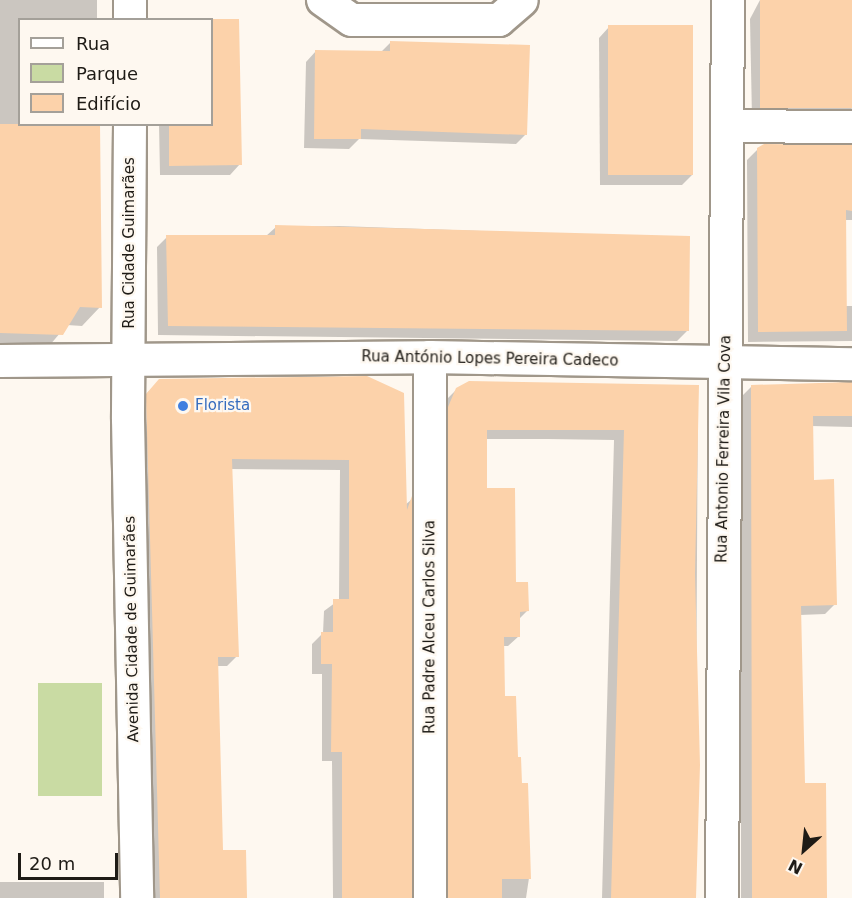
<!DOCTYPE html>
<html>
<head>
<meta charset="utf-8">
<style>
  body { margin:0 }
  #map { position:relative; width:852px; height:898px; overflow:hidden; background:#fef8f0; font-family:"DejaVu Sans",sans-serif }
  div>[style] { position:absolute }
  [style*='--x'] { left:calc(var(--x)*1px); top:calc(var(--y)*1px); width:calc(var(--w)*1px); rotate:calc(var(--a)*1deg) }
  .green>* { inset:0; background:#c9dba3; transform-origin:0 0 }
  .shadow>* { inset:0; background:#0003; transform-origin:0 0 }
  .building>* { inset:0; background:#fcd2aa; transform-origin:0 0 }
  .roads { filter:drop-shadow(2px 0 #a0978a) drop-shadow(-2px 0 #a0978a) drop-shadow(0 2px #a0978a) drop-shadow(0 -2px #a0978a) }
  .minor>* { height:32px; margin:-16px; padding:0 16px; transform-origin:16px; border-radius:16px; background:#fff }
  .dots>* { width:16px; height:16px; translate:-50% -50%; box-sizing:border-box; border:3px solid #fef8f0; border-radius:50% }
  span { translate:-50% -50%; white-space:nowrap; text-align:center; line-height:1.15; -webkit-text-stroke:4.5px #fef8f0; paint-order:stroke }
  .street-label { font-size:15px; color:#1e1b16 }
  .shop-label { font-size:15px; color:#366cbe }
  .left { translate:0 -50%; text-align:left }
  .legend { position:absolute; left:18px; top:18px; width:195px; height:108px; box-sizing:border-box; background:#fef8f0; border:2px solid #a4a099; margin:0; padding:8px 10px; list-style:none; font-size:18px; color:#1e1b16 }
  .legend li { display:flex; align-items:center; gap:12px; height:30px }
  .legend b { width:30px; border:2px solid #a4a099 }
  .north { position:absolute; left:774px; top:820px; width:60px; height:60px; -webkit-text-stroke:4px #fef8f0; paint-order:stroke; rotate:207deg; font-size:16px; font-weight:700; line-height:24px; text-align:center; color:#1e1b16 }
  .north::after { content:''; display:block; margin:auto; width:21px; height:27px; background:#1e1b16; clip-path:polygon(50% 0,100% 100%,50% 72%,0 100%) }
  .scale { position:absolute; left:18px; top:853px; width:100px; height:27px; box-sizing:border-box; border:3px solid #1e1b16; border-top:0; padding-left:8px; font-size:18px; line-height:21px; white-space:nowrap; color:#1e1b16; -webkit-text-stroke:4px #fef8f0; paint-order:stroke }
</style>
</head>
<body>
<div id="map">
  <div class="green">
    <i style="left:38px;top:683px;width:64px;height:113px"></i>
  </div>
  <div class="shadow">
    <i style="clip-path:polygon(0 0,97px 0,97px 20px,20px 20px,20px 124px,100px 307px,82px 326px,67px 325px,43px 353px,0 352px)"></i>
    <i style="clip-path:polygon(760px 0,850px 0,852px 125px,752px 118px,750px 19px)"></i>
    <i style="clip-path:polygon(238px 20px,240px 164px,230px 175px,160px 175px,159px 124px,212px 124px,212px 21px)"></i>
    <i style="clip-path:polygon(609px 27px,692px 175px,682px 185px,600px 185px,599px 38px)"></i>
    <i style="clip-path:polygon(391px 42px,526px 134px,516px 144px,359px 139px,349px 149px,304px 148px,306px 62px,316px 51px,381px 52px)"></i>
    <i style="clip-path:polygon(852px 146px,852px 220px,844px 220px,845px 306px,852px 306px,852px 341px,748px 342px,747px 160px,758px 149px)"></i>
    <i style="clip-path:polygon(339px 226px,688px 238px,687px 331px,677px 341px,158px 335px,157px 247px,167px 237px,266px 236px,276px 227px)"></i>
    <i style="clip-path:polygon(367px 378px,405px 505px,411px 500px,411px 898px,333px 898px,332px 761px,322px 761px,322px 674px,312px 674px,312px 644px,323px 633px,324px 611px,339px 600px,340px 470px,231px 469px,237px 656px,227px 666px,216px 666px,221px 852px,246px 898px,149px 898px,137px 406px,149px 391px)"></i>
    <i style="clip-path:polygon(852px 382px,852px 427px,811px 426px,812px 481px,835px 604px,825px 614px,800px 615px,804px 785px,826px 898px,741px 898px,741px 397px,751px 387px)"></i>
    <i style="clip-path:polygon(698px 386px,695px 898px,602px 898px,614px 440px,547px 439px,486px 439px,486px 489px,515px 584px,527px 611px,518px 620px,519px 636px,508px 646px,503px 646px,504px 698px,517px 759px,529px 878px,526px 898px,438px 898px,438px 419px,446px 400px,457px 389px)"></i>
    <i style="left:0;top:882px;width:104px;height:16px"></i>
  </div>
  <div class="building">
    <i style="left:760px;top:0;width:92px;height:108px"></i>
    <i style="clip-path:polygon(212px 19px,239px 19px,242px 165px,169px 166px,169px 124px,212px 124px)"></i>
    <i style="left:693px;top:25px;width:150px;height:85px;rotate:90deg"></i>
    <i style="clip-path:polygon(390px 41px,530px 45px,527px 135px,361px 129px,361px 139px,314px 139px,315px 50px,390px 51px)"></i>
    <i style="clip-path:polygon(0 124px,100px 124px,102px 308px,80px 307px,63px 335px,0 333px)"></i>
    <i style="clip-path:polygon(764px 144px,852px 145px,852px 211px,846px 210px,847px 331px,758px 332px,757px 148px)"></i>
    <i style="clip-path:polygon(275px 225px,690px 236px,689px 331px,168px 326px,166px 235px,275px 235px)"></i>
    <i style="clip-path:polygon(367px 376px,404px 393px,407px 510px,412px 496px,412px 898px,342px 898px,342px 752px,331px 752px,332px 664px,321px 664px,321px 632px,333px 632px,333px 599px,349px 599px,349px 460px,232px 459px,239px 657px,218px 657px,223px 850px,246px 850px,247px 898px,160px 898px,146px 394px,159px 379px)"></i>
    <i style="clip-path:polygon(469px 381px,699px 385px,695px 574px,700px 765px,696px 898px,611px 898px,624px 430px,487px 430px,487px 488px,515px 488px,516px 582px,528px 582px,529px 611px,520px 612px,520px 637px,504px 637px,505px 696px,516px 696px,518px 757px,521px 757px,522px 783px,528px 783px,531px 879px,502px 879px,502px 898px,448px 898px,448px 407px,456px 388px)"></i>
    <i style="clip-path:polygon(852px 382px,852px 416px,813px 416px,814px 480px,834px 479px,837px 605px,801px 606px,805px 783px,826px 783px,827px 898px,752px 898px,751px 385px)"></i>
  </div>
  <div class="roads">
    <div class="minor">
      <i style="--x:130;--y:0;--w:20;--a:90"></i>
      <i style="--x:323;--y:0;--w:35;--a:35"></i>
      <i style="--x:352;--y:20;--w:147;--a:0"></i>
      <i style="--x:499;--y:20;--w:30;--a:-41"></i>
      <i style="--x:130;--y:124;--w:295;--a:90.4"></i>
      <i style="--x:128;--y:419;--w:479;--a:88.9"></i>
      <i style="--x:728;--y:126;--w:124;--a:0.5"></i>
      <i style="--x:0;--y:361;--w:430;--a:-0.5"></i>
      <i style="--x:430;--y:357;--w:422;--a:1"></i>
      <i style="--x:430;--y:898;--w:541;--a:-90"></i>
      <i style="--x:722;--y:898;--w:898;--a:-89.62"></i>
    </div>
  </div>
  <div class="dots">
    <i style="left:183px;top:406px;background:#3f7fe0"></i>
  </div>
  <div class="street-label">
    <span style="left:130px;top:243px;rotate:-90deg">Rua Cidade Guimarães</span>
    <span style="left:490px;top:359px;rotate:1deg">Rua António Lopes Pereira Cadeco</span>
    <span style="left:724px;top:449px;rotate:-89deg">Rua Antonio Ferreira Vila Cova</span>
    <span style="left:430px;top:627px;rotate:-90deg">Rua Padre Alceu Carlos Silva</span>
    <span style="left:132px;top:629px;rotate:-91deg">Avenida Cidade de Guimarães</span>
  </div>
  <div class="shop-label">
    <span class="left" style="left:195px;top:406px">Florista</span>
  </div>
  <ul class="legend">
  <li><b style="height:8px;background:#fff"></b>Rua</li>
  <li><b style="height:16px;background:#c9dba3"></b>Parque</li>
  <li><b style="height:16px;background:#fcd2aa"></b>Edifício</li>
  </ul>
  <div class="north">N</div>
  <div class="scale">20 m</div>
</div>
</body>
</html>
